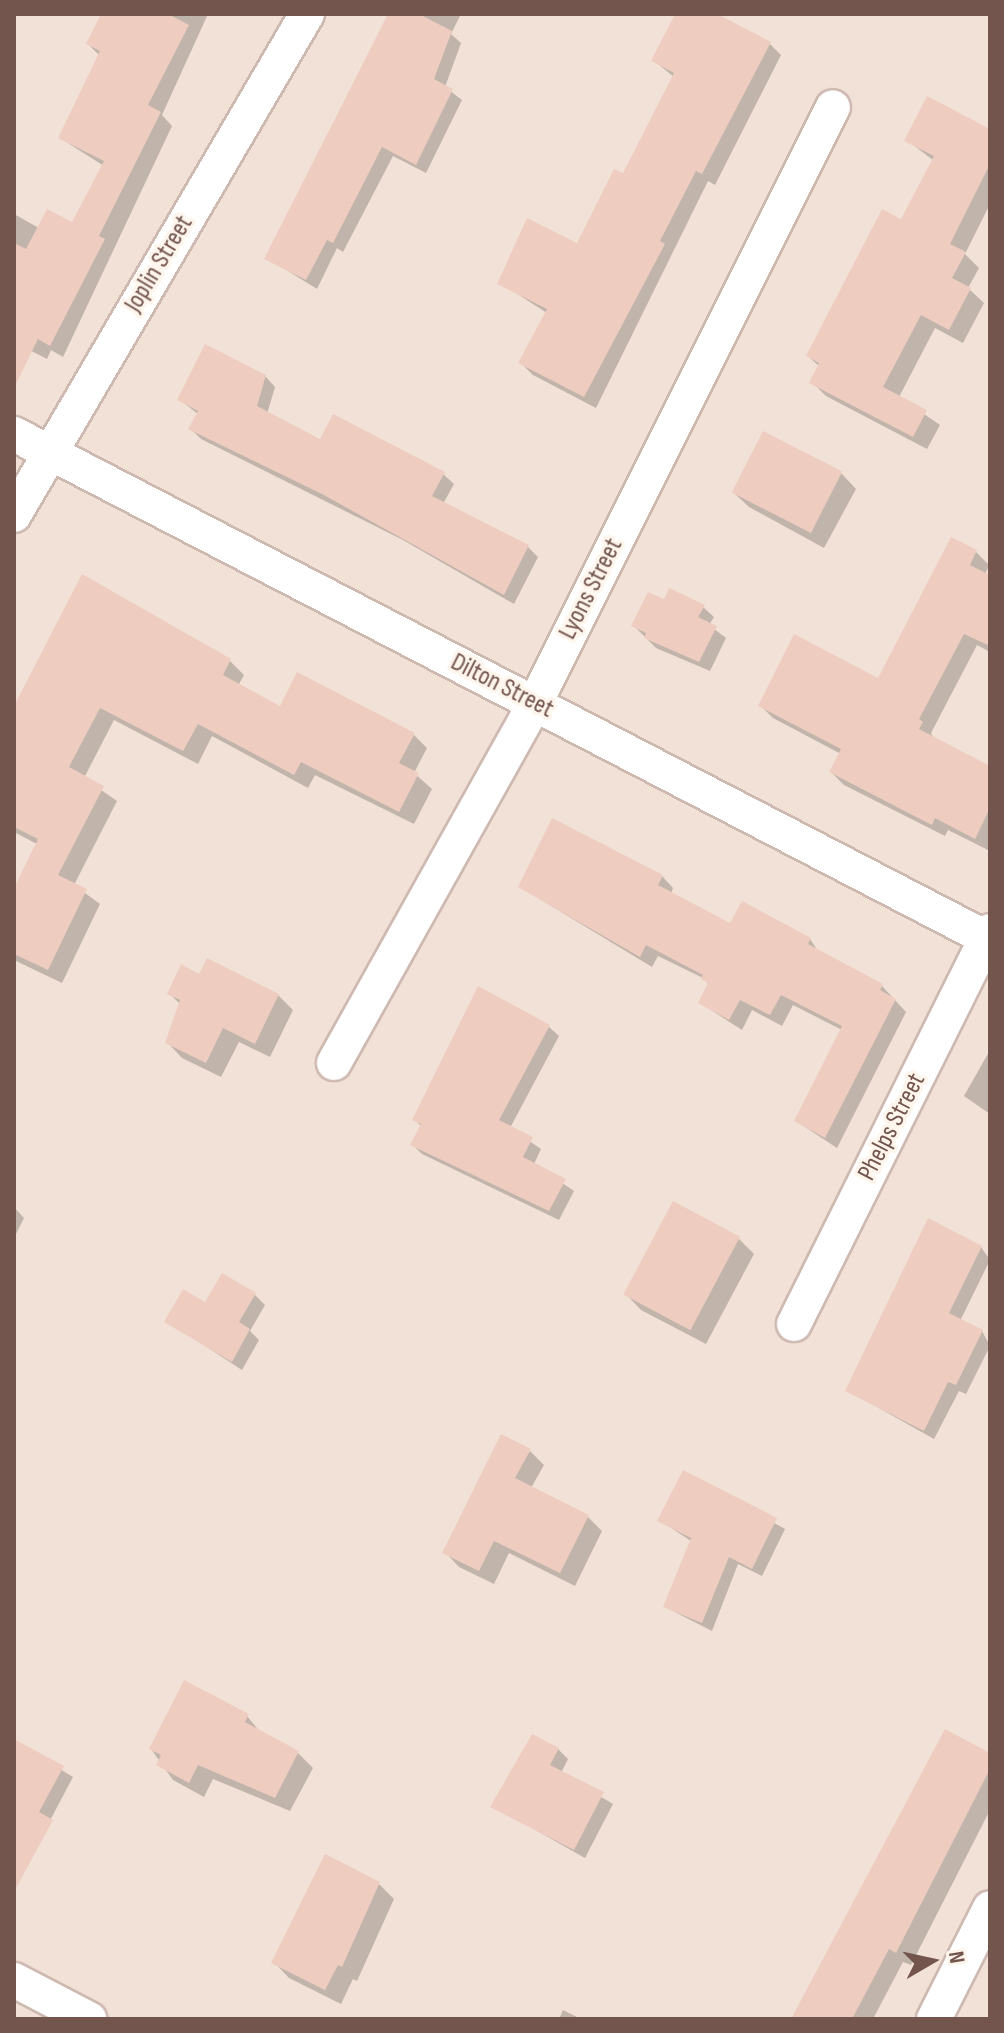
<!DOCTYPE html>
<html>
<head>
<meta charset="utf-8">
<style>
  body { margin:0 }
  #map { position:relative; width:1004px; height:2033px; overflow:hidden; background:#fbf0e7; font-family:"Sofia Sans Condensed",sans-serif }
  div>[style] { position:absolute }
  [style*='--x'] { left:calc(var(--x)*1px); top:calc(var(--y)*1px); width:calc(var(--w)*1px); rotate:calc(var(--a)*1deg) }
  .residential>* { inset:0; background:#f2e1d6; transform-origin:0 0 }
  .shadow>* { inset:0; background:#0003 }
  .building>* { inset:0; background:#eecdc0; transform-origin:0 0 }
  .roads { filter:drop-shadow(2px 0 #ceb9b1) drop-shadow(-2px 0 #ceb9b1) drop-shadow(0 2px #ceb9b1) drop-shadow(0 -2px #ceb9b1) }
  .street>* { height:34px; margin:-17px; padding:0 17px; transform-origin:17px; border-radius:17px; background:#fff }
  span { translate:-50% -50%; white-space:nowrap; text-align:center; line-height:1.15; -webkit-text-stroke:7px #fef5ed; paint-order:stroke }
  .street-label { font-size:26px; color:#73554d }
  .frame { position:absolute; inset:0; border:16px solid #73554d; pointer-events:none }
  .north { position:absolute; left:892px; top:1921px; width:80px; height:80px; -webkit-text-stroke:6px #fef5ed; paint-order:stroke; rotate:81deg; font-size:22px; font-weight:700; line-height:32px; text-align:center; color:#73554d }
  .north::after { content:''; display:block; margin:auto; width:28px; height:36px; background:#73554d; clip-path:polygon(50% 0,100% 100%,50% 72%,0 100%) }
</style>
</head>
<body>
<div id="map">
  <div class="residential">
    <i style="left:14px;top:14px;width:976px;height:2005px"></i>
  </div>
  <div class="shadow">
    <i style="clip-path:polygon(103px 14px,208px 14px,162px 115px,172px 126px,63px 357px,51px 350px,47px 359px,14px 342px,14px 214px,39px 228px,73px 225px,104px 166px,60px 138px,100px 56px,88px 44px)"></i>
    <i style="clip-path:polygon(389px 14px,461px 14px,451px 34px,461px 43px,445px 87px,462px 100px,426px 173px,393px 156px,343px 252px,337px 248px,317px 289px,267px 258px)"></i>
    <i style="clip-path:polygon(698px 14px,713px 14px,769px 43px,781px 55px,715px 185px,708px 181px,596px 408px,533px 375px,521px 363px,547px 313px,500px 283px,578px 246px,624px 176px,674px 77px,653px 60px)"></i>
    <i style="clip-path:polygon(990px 131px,990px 204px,965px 254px,979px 268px,968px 288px,984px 303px,963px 343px,935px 328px,899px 397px,940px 425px,927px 449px,826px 396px,812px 382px,820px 367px,808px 356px,902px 221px,934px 161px,907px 140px)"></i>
    <i style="clip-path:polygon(265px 376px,275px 387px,267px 414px,321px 442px,443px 474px,454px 484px,443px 504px,528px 547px,538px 557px,514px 604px,403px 540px,201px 439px,191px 429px,198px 414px,180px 400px)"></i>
    <i style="clip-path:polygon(841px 473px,856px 489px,824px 548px,749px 507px,733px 492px)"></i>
    <i style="clip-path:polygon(976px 552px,989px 565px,985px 575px,990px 577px,990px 652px,977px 645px,931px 733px,934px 739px,990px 771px,988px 850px,948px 830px,945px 836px,844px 785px,831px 772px,841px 754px,773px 718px,760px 705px,879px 680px)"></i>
    <i style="clip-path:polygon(83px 577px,230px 661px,244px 675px,238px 686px,280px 708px,413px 734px,427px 748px,414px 773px,432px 789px,414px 824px,315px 775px,308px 788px,212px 736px,198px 764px,114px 720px,84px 778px,117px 801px,74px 885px,100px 904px,62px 983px,14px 960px,14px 892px,37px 844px,14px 832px,14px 742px)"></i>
    <i style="clip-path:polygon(665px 602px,703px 607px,714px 617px,709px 625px,726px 638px,710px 671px,656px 648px,634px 626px)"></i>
    <i style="clip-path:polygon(662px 876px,673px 888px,671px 894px,731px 926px,810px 939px,820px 954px,882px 986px,906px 1012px,837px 1148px,796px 1121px,842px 1030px,793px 1005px,782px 1026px,752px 1010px,742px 1030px,700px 1003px,709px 985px,703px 978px,658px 956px,652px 967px,520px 887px)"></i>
    <i style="clip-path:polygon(200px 976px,278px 995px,293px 1010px,270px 1057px,239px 1042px,221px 1077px,182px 1058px,167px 1042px,180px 1004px,169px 993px)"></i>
    <i style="clip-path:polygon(549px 1027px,559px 1036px,510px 1128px,541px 1149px,534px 1164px,574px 1191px,559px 1220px,422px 1154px,412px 1144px,422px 1127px,414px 1119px)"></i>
    <i style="clip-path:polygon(990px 1050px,990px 1114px,964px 1096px)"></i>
    <i style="clip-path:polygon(14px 1207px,24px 1218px,14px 1238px)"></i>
    <i style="clip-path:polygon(739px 1239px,754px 1254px,706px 1344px,641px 1310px,626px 1294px)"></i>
    <i style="clip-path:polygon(981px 1247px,990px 1260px,960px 1321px,982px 1331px,990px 1346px,966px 1394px,959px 1391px,934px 1439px,847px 1390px)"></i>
    <i style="clip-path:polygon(255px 1295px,265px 1305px,250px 1331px,259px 1340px,242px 1370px,167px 1321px,206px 1305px)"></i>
    <i style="clip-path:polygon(530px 1451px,544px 1465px,531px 1488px,588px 1517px,602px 1531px,575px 1586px,509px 1553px,494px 1584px,459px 1567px,445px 1552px)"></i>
    <i style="clip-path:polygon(683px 1473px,785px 1529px,762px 1576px,738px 1564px,712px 1631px,665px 1607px,691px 1541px,659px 1520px)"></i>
    <i style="clip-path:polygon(247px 1716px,261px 1733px,298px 1753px,313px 1768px,290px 1811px,213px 1779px,204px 1797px,173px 1780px,151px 1749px)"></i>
    <i style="clip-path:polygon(14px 1741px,73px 1777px,37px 1845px,14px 1833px)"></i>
    <i style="clip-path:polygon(558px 1749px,568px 1759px,561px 1773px,613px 1804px,585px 1858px,493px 1806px)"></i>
    <i style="clip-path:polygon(990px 1755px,990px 1810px,911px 1965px,903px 1962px,873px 2019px,794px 2019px)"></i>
    <i style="clip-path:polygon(379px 1884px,394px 1899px,357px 1981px,353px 1979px,341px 2004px,289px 1978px,274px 1962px)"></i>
    <i style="clip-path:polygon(563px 2010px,581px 2019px,559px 2019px)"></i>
  </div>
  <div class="building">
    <i style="clip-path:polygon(101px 14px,168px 14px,189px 25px,148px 105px,161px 112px,99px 236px,105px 239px,50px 346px,38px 339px,14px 388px,14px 243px,26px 249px,47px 209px,72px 222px,104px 161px,58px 138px,100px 51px,86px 44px)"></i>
    <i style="clip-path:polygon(388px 14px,419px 14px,452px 31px,434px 79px,453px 89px,416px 165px,382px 147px,333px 243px,327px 240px,306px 280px,264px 259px)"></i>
    <i style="clip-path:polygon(675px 14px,717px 14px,771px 42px,702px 174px,696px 171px,660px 241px,665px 244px,584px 397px,518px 363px,547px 309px,497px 284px,527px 218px,577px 243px,614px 169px,623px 173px,674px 73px,651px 61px)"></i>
    <i style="clip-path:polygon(927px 96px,990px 129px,990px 164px,950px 244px,966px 252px,952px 278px,971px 288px,949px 330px,921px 315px,883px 387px,927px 410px,913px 437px,809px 383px,819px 363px,806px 356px,882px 209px,901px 219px,934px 156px,904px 141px)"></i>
    <i style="clip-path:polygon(205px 344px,266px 375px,257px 406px,320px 439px,333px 414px,445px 472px,432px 496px,529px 545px,504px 595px,322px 494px,188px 429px,198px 411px,177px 400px)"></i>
    <i style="left:763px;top:431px;width:89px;height:69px;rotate:27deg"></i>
    <i style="clip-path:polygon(951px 537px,977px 550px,970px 565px,990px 575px,990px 646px,964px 634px,919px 719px,923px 722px,919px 729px,990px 766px,990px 808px,975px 839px,935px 818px,932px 825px,829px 772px,841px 749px,758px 706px,794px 634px,878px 678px)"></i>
    <i style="clip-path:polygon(82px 574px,231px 659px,223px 675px,280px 706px,297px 672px,415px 733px,399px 763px,419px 773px,399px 812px,301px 762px,294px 775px,198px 724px,183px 751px,100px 708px,69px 767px,104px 786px,58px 875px,87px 889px,48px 970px,14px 954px,14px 888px,38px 839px,14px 827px,14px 706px)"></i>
    <i style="clip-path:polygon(669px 588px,705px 605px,698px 617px,717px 626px,699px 662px,644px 638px,646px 633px,631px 626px,648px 592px,664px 599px)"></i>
    <i style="clip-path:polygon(552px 818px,663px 875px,658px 885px,730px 923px,742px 901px,811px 938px,808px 944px,883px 984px,880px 990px,896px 999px,825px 1138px,794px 1121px,842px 1026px,781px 995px,770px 1015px,740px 1000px,729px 1020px,698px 1003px,708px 983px,701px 979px,703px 975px,646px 945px,640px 957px,518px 887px)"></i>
    <i style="clip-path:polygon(207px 958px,279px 994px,255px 1044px,223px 1028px,206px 1063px,165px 1043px,180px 1000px,167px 994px,181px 964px,199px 974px)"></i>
    <i style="clip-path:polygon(478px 986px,550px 1025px,499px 1120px,533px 1137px,523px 1157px,566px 1179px,549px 1211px,410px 1145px,421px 1124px,412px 1120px)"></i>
    <i style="left:673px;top:1201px;width:76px;height:106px;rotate:28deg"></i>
    <i style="clip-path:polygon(928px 1218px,982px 1246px,949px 1313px,983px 1330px,956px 1385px,948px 1382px,924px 1431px,845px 1391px)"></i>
    <i style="clip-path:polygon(222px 1273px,256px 1293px,239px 1322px,250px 1329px,232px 1362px,164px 1322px,183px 1289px,205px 1302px)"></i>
    <i style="clip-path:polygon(501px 1434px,531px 1449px,515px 1478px,589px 1515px,560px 1573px,494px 1541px,479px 1571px,442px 1553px)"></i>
    <i style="clip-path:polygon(683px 1470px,777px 1518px,752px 1569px,729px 1557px,702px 1623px,663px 1607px,691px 1538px,657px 1521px)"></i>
    <i style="clip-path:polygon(184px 1680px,249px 1714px,245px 1722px,299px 1751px,275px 1798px,198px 1765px,189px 1783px,156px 1765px,161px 1755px,149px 1749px)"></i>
    <i style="clip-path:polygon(945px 1729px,990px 1753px,990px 1769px,896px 1953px,889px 1949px,852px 2019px,791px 2019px)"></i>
    <i style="clip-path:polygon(532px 1734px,559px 1748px,550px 1765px,604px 1792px,574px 1850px,490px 1807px)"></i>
    <i style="clip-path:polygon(14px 1739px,64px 1766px,39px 1812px,53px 1820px,14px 1892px)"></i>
    <i style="clip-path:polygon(325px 1854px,380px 1882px,342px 1967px,338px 1965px,325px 1990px,271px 1963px)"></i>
  </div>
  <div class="roads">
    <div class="street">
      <i style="--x:14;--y:434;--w:1099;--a:27.4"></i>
      <i style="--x:14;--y:515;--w:580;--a:-59.68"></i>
      <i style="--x:334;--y:1063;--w:412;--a:-60.8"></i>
      <i style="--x:535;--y:703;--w:666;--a:-63.43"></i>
      <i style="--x:794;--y:1324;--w:439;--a:-63.5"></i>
      <i style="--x:14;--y:1980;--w:85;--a:27.5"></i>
      <i style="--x:934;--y:2019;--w:124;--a:-63.2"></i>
    </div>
  </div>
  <div class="street-label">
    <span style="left:159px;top:264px;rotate:-59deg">Joplin Street</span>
    <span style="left:591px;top:589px;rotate:-63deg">Lyons Street</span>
    <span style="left:502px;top:686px;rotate:27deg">Dilton Street</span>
    <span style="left:892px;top:1127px;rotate:-63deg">Phelps Street</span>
  </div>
  <div class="frame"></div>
  <div class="north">N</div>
</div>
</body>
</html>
